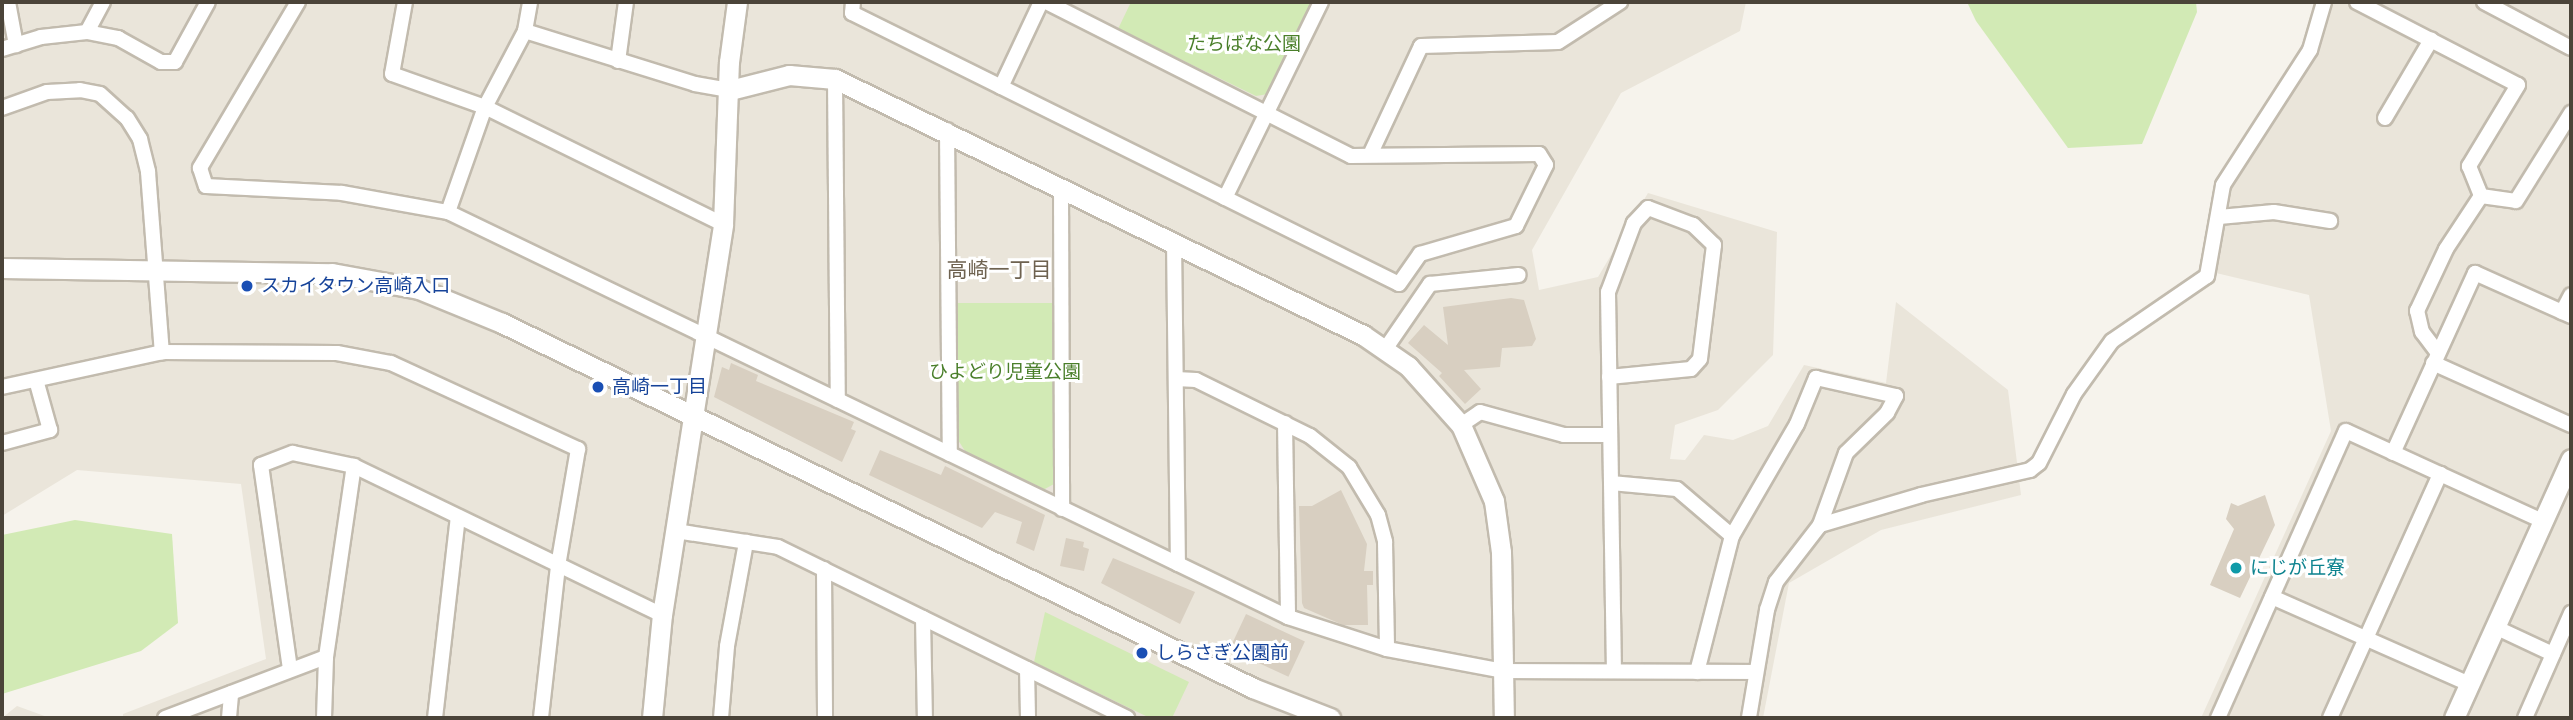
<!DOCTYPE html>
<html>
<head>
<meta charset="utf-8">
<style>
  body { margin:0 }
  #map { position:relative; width:2573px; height:720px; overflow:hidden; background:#f6f3ec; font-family:"Archivo Narrow","Noto Sans JP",sans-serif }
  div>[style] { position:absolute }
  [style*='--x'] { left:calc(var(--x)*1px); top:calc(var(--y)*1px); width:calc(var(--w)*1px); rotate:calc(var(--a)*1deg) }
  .residential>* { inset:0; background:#eae5da }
  .green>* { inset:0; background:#d2eab5 }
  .building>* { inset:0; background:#d8cfc1; transform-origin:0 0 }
  .roads { filter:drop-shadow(2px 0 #c2bbae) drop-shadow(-2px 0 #c2bbae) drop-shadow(0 2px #c2bbae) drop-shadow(0 -2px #c2bbae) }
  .minor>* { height:14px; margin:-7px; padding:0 7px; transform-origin:7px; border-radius:7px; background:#fff }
  .tertiary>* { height:19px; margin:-9.5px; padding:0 9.5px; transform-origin:9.5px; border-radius:9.5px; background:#fff }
  .dots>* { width:19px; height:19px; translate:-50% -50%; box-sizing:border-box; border:4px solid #fff; border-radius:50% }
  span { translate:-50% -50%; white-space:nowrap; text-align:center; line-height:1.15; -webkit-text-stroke:6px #fff; paint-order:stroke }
  .park-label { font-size:19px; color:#4a7f2a }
  .transit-label { font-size:19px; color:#164399 }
  .left { translate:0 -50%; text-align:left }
  .culture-label { font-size:19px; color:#0d838f }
  .neighbourhood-label { font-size:21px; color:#6e6250 }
  .frame { position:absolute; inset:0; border:4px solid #4b4439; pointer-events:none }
</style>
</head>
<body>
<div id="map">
  <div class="residential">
    <i style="clip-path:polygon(2px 2px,1746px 2px,1740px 31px,1621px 93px,1532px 250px,1539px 290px,1598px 277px,1648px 193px,1777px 232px,1773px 355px,1718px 410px,1675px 425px,1670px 459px,1685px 460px,1704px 435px,1733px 440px,1768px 426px,1804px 365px,1886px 383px,1896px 302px,2008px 390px,2021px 495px,1881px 530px,1789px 583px,1763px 718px,123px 718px,123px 714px,266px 659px,241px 484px,77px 470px,2px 516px)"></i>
    <i style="clip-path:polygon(2314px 2px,2571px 2px,2571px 718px,2201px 718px,2331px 431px,2309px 295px,2199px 269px,2210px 211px,2302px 44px)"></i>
    <i style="clip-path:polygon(17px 706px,50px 718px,2px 718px)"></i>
  </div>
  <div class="green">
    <i style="clip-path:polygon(1131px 2px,1312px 2px,1268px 94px,1256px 96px,1118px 29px)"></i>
    <i style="clip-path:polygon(1967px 2px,2196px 2px,2197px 12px,2142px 144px,2068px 148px,1976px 21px)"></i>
    <i style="clip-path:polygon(957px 303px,1053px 303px,1054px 484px,1043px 490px,965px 451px,958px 440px)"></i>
    <i style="clip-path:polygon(75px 520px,172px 534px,178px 623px,141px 651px,2px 694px,2px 535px)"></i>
    <i style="clip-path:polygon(1045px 612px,1189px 682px,1172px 718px,1150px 718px,1034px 662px)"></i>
  </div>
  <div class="building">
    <i style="clip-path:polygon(1511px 298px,1524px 300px,1536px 339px,1532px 346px,1502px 348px,1500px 367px,1464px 370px,1481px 389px,1465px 404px,1439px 376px,1442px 373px,1408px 343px,1424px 325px,1448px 345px,1443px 307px)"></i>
    <i style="clip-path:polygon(731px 363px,758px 375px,756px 381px,854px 422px,851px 429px,856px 431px,842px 462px,714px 397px,722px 367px,729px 370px)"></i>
    <i style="clip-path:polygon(880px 450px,941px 475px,945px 466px,1045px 515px,1034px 551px,1016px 543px,1022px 522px,995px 512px,982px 528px,869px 475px)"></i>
    <i style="clip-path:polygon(1341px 490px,1367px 544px,1364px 571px,1373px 571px,1373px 585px,1367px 585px,1368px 625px,1343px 625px,1304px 608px,1302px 603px,1299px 506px,1312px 506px)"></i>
    <i style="clip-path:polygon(2265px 495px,2275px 525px,2240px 598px,2210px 585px,2234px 529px,2226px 519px,2231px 503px,2238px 506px)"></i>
    <i style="clip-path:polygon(1066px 538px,1084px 542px,1083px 547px,1089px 549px,1084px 571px,1060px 566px)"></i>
    <i style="clip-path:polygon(1113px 558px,1195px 592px,1180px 624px,1101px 583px)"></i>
    <i style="left:1246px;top:614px;width:65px;height:39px;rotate:25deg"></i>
  </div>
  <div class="roads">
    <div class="minor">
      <i style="--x:8;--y:2;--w:44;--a:79.5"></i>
      <i style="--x:298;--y:2;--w:193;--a:120.6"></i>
      <i style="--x:200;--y:168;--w:19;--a:72"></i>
      <i style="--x:206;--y:186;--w:136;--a:2.9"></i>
      <i style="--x:342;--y:193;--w:108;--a:10.2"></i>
      <i style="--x:448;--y:212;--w:933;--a:25.74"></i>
      <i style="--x:1288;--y:617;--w:104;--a:17.9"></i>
      <i style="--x:1387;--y:649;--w:118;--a:10.7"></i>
      <i style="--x:1503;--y:671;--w:253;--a:0.2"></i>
      <i style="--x:405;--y:2;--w:73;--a:100.2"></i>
      <i style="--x:392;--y:74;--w:99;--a:19.5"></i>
      <i style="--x:485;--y:107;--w:265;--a:26.2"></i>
      <i style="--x:853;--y:2;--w:11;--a:95"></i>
      <i style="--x:852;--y:13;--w:610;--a:26.36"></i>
      <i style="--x:1399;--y:284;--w:37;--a:-55"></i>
      <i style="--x:1420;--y:254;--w:100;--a:-16.3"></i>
      <i style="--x:1516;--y:226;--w:68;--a:-63.8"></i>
      <i style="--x:1546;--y:165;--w:13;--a:-122"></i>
      <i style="--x:1539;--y:154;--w:188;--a:179.4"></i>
      <i style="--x:1351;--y:156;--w:342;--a:-153.2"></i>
      <i style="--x:2357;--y:2;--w:181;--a:27.3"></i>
      <i style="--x:2518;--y:85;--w:95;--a:121.2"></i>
      <i style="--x:2469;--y:166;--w:32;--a:68"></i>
      <i style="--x:2484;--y:2;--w:98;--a:27.9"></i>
      <i style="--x:525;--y:31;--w:178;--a:17.3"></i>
      <i style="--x:695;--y:84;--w:36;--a:10"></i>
      <i style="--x:87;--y:32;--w:34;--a:-62"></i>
      <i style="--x:2;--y:49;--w:41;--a:-17.1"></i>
      <i style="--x:41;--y:37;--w:46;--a:-6.2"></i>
      <i style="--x:87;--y:32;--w:32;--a:11"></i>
      <i style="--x:118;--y:38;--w:49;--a:29.2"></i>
      <i style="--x:161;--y:62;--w:14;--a:0"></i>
      <i style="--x:175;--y:62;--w:68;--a:-61.2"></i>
      <i style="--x:618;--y:61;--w:60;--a:-82.3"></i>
      <i style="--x:835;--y:79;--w:321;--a:89.5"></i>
      <i style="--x:1001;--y:87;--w:94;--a:-64.8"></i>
      <i style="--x:2;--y:108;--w:48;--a:-19.6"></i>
      <i style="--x:47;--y:92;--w:33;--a:-3"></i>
      <i style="--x:80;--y:90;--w:20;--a:11"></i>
      <i style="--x:100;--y:94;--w:36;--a:42"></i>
      <i style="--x:127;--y:118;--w:25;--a:58"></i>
      <i style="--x:140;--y:139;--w:34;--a:76"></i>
      <i style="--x:148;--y:172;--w:181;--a:85.6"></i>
      <i style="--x:2385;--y:118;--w:91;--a:-59.5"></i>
      <i style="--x:947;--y:130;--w:324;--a:89.5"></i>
      <i style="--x:1370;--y:155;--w:120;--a:-64.9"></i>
      <i style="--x:1421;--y:46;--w:137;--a:-1.7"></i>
      <i style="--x:1558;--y:42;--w:74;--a:-32.8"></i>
      <i style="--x:1061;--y:188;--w:321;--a:89.8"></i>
      <i style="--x:1225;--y:198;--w:218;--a:-63.9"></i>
      <i style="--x:448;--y:212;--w:111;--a:-70.6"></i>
      <i style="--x:485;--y:107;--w:86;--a:-62.2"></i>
      <i style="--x:525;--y:31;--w:29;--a:-80"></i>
      <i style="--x:2219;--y:217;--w:55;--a:-5.2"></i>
      <i style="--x:2274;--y:212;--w:57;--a:9.1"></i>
      <i style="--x:1174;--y:241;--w:323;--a:89.3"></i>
      <i style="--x:2562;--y:312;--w:19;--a:-62"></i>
      <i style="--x:1386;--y:348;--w:78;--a:-55.5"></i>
      <i style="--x:1430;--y:284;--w:89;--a:-5.8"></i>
      <i style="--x:2438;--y:353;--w:26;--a:-127"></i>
      <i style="--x:2422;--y:332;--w:22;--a:-103"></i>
      <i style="--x:2417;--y:311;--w:68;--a:-64.9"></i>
      <i style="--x:2446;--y:249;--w:64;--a:-56.6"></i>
      <i style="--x:2481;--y:196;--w:35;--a:8"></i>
      <i style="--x:2516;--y:201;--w:104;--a:-58"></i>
      <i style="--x:2433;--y:363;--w:151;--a:24.2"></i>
      <i style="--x:1609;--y:377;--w:82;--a:-5.6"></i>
      <i style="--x:1691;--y:369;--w:13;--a:-48"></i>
      <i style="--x:1700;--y:359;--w:115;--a:-83"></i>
      <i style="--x:1714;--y:245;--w:29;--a:-136"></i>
      <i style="--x:1693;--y:225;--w:48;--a:-159.3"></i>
      <i style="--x:1648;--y:208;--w:21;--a:133"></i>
      <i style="--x:1634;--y:223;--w:74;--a:110.6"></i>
      <i style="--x:1608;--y:292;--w:379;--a:89.1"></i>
      <i style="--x:1176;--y:379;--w:20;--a:3"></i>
      <i style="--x:1196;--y:380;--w:127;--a:26.2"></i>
      <i style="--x:1310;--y:436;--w:50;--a:38.5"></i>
      <i style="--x:1349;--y:467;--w:56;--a:58.9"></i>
      <i style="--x:1378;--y:515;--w:28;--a:75"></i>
      <i style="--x:1385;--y:542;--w:107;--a:88.9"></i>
      <i style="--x:2;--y:387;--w:164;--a:-12.3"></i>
      <i style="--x:162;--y:352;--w:175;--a:0.3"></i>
      <i style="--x:337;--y:353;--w:55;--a:10.5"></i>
      <i style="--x:391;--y:363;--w:206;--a:24.7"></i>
      <i style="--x:578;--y:449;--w:119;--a:99.7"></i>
      <i style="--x:558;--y:566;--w:153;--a:96.4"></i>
      <i style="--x:1285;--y:423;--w:194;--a:89.1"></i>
      <i style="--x:1461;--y:425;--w:23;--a:-34"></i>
      <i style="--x:1480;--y:412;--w:87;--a:15.3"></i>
      <i style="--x:1564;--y:435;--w:46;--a:0"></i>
      <i style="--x:2;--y:443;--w:50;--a:-15.2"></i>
      <i style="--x:50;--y:430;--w:52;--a:-105.6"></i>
      <i style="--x:2393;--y:453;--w:198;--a:-65.5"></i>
      <i style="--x:2475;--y:273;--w:105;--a:24.1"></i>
      <i style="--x:1611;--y:483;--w:66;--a:5.2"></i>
      <i style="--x:1677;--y:489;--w:72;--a:40.5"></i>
      <i style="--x:1820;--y:525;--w:105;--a:-16.5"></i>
      <i style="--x:1921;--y:495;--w:112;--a:-12.9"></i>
      <i style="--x:2030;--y:470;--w:11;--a:-38"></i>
      <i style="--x:2039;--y:463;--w:77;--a:-63.1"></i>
      <i style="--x:2074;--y:394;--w:65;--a:-54.4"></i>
      <i style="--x:2112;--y:341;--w:115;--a:-34.4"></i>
      <i style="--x:2207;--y:276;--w:92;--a:-80"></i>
      <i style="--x:2223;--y:185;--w:161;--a:-57.2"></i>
      <i style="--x:2310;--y:50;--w:50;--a:-73.7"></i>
      <i style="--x:676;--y:531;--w:103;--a:8.9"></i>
      <i style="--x:778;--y:547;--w:389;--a:26.1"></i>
      <i style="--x:824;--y:569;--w:149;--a:89.6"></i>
      <i style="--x:2272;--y:597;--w:215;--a:23.8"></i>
      <i style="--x:923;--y:618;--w:100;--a:88.9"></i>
      <i style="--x:2495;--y:627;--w:64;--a:25"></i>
      <i style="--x:290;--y:669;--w:206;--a:-98.1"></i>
      <i style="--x:261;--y:465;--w:34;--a:-21"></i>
      <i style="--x:293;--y:453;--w:62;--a:12"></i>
      <i style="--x:354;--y:466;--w:342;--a:25.8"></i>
      <i style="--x:1027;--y:669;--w:49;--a:88.8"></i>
      <i style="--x:1697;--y:672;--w:140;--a:-75.6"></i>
      <i style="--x:1732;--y:536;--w:129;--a:-59.9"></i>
      <i style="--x:1797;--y:424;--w:50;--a:-67.6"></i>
      <i style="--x:1816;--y:378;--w:82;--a:12.7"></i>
      <i style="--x:1896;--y:396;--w:19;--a:118"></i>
      <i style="--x:1887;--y:413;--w:57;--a:135.7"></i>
      <i style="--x:1846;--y:453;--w:77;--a:109.9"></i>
      <i style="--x:1820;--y:525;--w:72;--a:127.7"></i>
      <i style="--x:1776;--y:582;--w:29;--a:108"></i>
      <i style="--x:1767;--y:610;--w:109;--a:99.5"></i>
      <i style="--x:165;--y:718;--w:172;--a:-20.8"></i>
      <i style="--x:229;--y:718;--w:25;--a:-85"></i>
      <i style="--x:324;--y:718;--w:61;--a:-88.1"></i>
      <i style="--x:326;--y:657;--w:193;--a:-81.7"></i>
      <i style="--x:435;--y:718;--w:202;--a:-83.5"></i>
      <i style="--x:721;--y:718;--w:72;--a:-85.2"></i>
      <i style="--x:727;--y:646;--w:106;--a:-79.6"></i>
      <i style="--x:2218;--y:718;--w:314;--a:-66"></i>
      <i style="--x:2346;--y:431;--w:217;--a:24.6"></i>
      <i style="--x:2330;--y:718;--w:268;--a:-65.7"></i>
      <i style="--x:2525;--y:718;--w:115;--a:-66.3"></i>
    </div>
    <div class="tertiary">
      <i style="--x:730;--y:90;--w:61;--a:-14.3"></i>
      <i style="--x:789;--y:75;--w:46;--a:5"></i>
      <i style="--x:835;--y:79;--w:587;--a:25.87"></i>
      <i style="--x:1363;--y:335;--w:55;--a:34.6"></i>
      <i style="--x:1408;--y:366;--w:79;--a:48.1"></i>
      <i style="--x:1461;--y:425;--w:83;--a:66.5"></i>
      <i style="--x:1494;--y:501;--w:51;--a:82.2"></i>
      <i style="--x:1501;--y:552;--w:166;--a:89"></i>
      <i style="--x:2;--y:268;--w:330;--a:0.9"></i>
      <i style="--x:332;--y:273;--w:88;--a:10.4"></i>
      <i style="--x:419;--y:289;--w:90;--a:22.3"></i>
      <i style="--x:502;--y:323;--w:835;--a:25.92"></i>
      <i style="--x:1253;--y:688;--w:83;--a:21.3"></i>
      <i style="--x:652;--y:718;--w:103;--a:-84.5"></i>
      <i style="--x:662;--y:615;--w:396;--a:-81.1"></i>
      <i style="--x:723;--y:224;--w:162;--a:-87.9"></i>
      <i style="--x:729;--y:62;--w:61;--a:-82.4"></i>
      <i style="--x:2454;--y:718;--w:284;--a:-65.7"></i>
    </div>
  </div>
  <div class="dots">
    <i style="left:247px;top:286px;background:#1a4fb4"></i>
    <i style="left:598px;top:387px;background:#1a4fb4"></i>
    <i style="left:2236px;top:568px;background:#0f9aa8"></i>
    <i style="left:1142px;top:653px;background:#1a4fb4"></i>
  </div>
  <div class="park-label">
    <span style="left:1244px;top:44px">たちばな公園</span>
    <span style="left:1005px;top:372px">ひよどり児童公園</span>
  </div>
  <div class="transit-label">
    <span class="left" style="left:261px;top:286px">スカイタウン高崎入口</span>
    <span class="left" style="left:612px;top:387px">高崎一丁目</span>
    <span class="left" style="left:1156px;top:653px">しらさぎ公園前</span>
  </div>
  <div class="culture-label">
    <span class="left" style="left:2250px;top:568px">にじが丘寮</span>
  </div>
  <div class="neighbourhood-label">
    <span style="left:999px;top:270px">高崎一丁目</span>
  </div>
  <div class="frame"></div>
</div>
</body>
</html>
